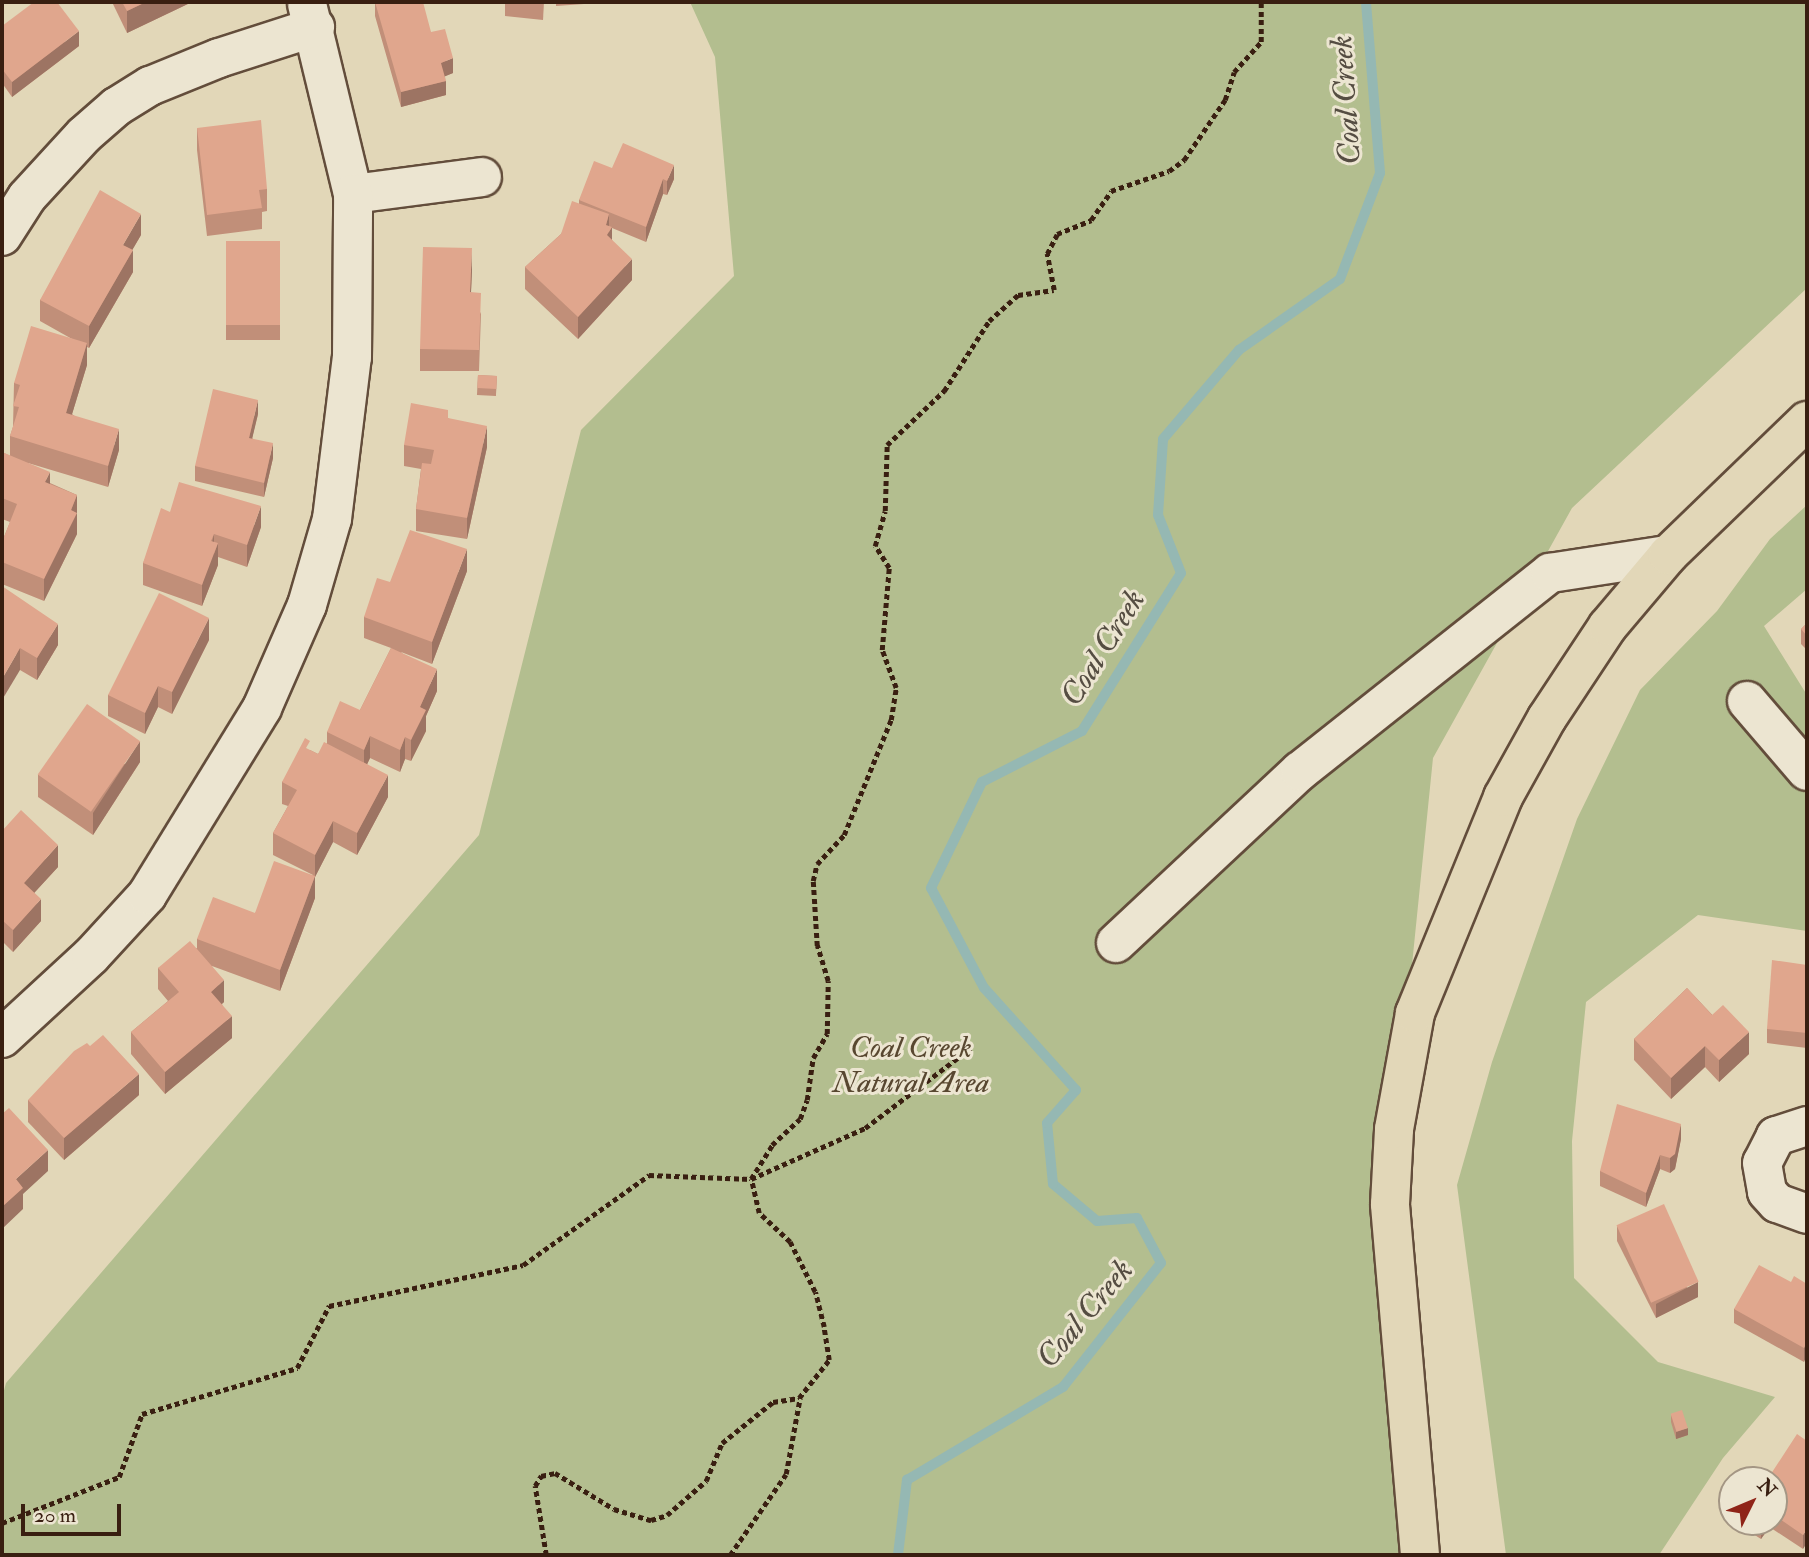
<!DOCTYPE html>
<html>
<head>
<meta charset="utf-8">
<style>
  body { margin:0 }
  #map { position:relative; width:1809px; height:1557px; overflow:hidden; background:#e2d7b8; font-family:"IM FELL Double Pica",serif }
  div>[style] { position:absolute }
  [style*='--x'] { left:calc(var(--x)*1px); top:calc(var(--y)*1px); width:calc(var(--w)*1px); rotate:calc(var(--a)*1deg) }
  .green>* { inset:0; background:#b3be8f }
  .stream>* { height:10px; margin:-5px; padding:0 5px; transform-origin:5px; border-radius:5px; background:#95b8b3 }
  .path>* { height:4.5px; margin-top:-2.25px; transform-origin:0; background:repeating-linear-gradient(90deg,#391f11 0 5px,transparent 0 8.5px) }
  .roads { filter:drop-shadow(2px 0 #634d3b) drop-shadow(-2px 0 #634d3b) drop-shadow(0 2px #634d3b) drop-shadow(0 -2px #634d3b) }
  .minor>* { height:38px; margin:-19px; padding:0 19px; transform-origin:19px; border-radius:19px; background:#ece5d1 }
  .major>* { height:38px; margin:-19px; padding:0 19px; transform-origin:19px; border-radius:19px; background:#e2d7b8 }
  .wall>* { inset:0; background:#c18f79; transform-origin:0 0 }
  .shaded-wall>* { inset:0; background:#9d7463 }
  .building>* { inset:0; background:#e0a68d; transform-origin:0 0 }
  span { translate:-50% -50%; white-space:nowrap; text-align:center; line-height:1.15; -webkit-text-stroke:6px #ece5d1; paint-order:stroke }
  .park-label { font-size:30px; color:#584730; font-style:italic }
  .water-label { font-size:32px; color:#554d42; font-style:italic }
  .frame { position:absolute; inset:0; border:4px solid #391f11; pointer-events:none }
  .north { position:absolute; left:1718px; top:1466px; width:70px; height:70px; box-sizing:border-box; background:#ece5d1; border:2px solid #a49684; border-radius:50%; rotate:47deg; font-size:19px; font-weight:700; line-height:28px; text-align:center; color:#391f11 }
  .north::after { content:''; display:block; margin:auto; width:24px; height:32px; background:#8f2418; clip-path:polygon(50% 0,100% 100%,50% 72%,0 100%) }
  .scale { position:absolute; left:21px; top:1504px; width:100px; height:32px; box-sizing:border-box; border:4px solid #391f11; border-top:0; padding-left:9px; font-size:21px; line-height:24px; white-space:nowrap; color:#391f11; -webkit-text-stroke:5px #ece5d1; paint-order:stroke }
</style>
</head>
<body>
<div id="map">
  <div class="green">
    <i style="clip-path:polygon(690px 2px,1807px 2px,1807px 288px,1572px 508px,1433px 758px,1394px 1142px,1417px 1555px,2px 1555px,2px 1398px,6px 1383px,479px 835px,581px 430px,734px 276px,715px 57px)"></i>
    <i style="clip-path:polygon(1807px 505px,1807px 589px,1764px 626px,1807px 695px,1807px 931px,1698px 915px,1586px 1002px,1572px 1141px,1574px 1278px,1658px 1362px,1775px 1397px,1723px 1458px,1659px 1555px,1506px 1555px,1457px 1185px,1492px 1062px,1577px 819px,1640px 690px,1717px 611px,1770px 539px)"></i>
  </div>
  <div class="stream">
    <i style="--x:898;--y:1555;--w:76;--a:-83.2"></i>
    <i style="--x:907;--y:1480;--w:182;--a:-30.8"></i>
    <i style="--x:1063;--y:1387;--w:158;--a:-51.7"></i>
    <i style="--x:1161;--y:1263;--w:51;--a:-118.1"></i>
    <i style="--x:1137;--y:1218;--w:40;--a:175.7"></i>
    <i style="--x:1097;--y:1221;--w:57;--a:-139.9"></i>
    <i style="--x:1053;--y:1184;--w:61;--a:-95.6"></i>
    <i style="--x:1047;--y:1123;--w:44;--a:-48.7"></i>
    <i style="--x:1076;--y:1090;--w:137;--a:-132"></i>
    <i style="--x:984;--y:988;--w:113;--a:-117.9"></i>
    <i style="--x:931;--y:888;--w:118;--a:-64.3"></i>
    <i style="--x:982;--y:782;--w:112;--a:-27"></i>
    <i style="--x:1082;--y:731;--w:186;--a:-57.9"></i>
    <i style="--x:1181;--y:573;--w:62;--a:-111.6"></i>
    <i style="--x:1158;--y:515;--w:76;--a:-86.2"></i>
    <i style="--x:1163;--y:439;--w:117;--a:-49.5"></i>
    <i style="--x:1239;--y:350;--w:123;--a:-35.1"></i>
    <i style="--x:1340;--y:279;--w:113;--a:-69.3"></i>
    <i style="--x:1380;--y:173;--w:172;--a:-94.7"></i>
  </div>
  <div class="path">
    <i style="--x:799;--y:1398;--w:48;--a:-51.7"></i>
    <i style="--x:829;--y:1360;--w:33;--a:-99"></i>
    <i style="--x:824;--y:1327;--w:36;--a:-104"></i>
    <i style="--x:815;--y:1292;--w:56;--a:-116.6"></i>
    <i style="--x:790;--y:1242;--w:42;--a:-136.9"></i>
    <i style="--x:759;--y:1213;--w:35;--a:-103"></i>
    <i style="--x:751;--y:1179;--w:40;--a:-58"></i>
    <i style="--x:772;--y:1145;--w:38;--a:-43"></i>
    <i style="--x:800;--y:1119;--w:20;--a:-70"></i>
    <i style="--x:807;--y:1100;--w:42;--a:-81.9"></i>
    <i style="--x:813;--y:1058;--w:28;--a:-60"></i>
    <i style="--x:827;--y:1034;--w:53;--a:-88.9"></i>
    <i style="--x:828;--y:981;--w:37;--a:-107"></i>
    <i style="--x:817;--y:946;--w:65;--a:-93.5"></i>
    <i style="--x:813;--y:881;--w:17;--a:-77"></i>
    <i style="--x:817;--y:864;--w:40;--a:-47"></i>
    <i style="--x:844;--y:835;--w:124;--a:-67.8"></i>
    <i style="--x:891;--y:720;--w:32;--a:-81"></i>
    <i style="--x:896;--y:688;--w:40;--a:-110.2"></i>
    <i style="--x:882;--y:650;--w:82;--a:-85.1"></i>
    <i style="--x:889;--y:568;--w:26;--a:-122"></i>
    <i style="--x:875;--y:546;--w:36;--a:-74"></i>
    <i style="--x:885;--y:511;--w:66;--a:-88.3"></i>
    <i style="--x:887;--y:445;--w:79;--a:-43.5"></i>
    <i style="--x:944;--y:391;--w:83;--a:-57.3"></i>
    <i style="--x:989;--y:321;--w:39;--a:-42"></i>
    <i style="--x:1018;--y:295;--w:36;--a:-8"></i>
    <i style="--x:1054;--y:290;--w:37;--a:-101"></i>
    <i style="--x:1047;--y:254;--w:22;--a:-63"></i>
    <i style="--x:1057;--y:234;--w:37;--a:-22"></i>
    <i style="--x:1091;--y:220;--w:35;--a:-55"></i>
    <i style="--x:1111;--y:191;--w:61;--a:-19"></i>
    <i style="--x:1169;--y:171;--w:19;--a:-36"></i>
    <i style="--x:1184;--y:160;--w:73;--a:-55.7"></i>
    <i style="--x:1225;--y:100;--w:29;--a:-72"></i>
    <i style="--x:1234;--y:72;--w:40;--a:-48"></i>
    <i style="--x:1261;--y:42;--w:40;--a:-90"></i>
    <i style="--x:2;--y:1523;--w:126;--a:-21.5"></i>
    <i style="--x:119;--y:1477;--w:67;--a:-69.9"></i>
    <i style="--x:142;--y:1414;--w:162;--a:-16.5"></i>
    <i style="--x:297;--y:1368;--w:70;--a:-62.7"></i>
    <i style="--x:329;--y:1306;--w:198;--a:-11.9"></i>
    <i style="--x:523;--y:1265;--w:155;--a:-35.5"></i>
    <i style="--x:649;--y:1175;--w:102;--a:2.2"></i>
    <i style="--x:751;--y:1179;--w:125;--a:-24.1"></i>
    <i style="--x:865;--y:1128;--w:134;--a:-37.1"></i>
    <i style="--x:546;--y:1555;--w:70;--a:-99.1"></i>
    <i style="--x:535;--y:1486;--w:12;--a:-59"></i>
    <i style="--x:541;--y:1476;--w:14;--a:-12"></i>
    <i style="--x:555;--y:1473;--w:69;--a:31.4"></i>
    <i style="--x:614;--y:1509;--w:39;--a:17"></i>
    <i style="--x:651;--y:1520;--w:17;--a:-17"></i>
    <i style="--x:667;--y:1515;--w:52;--a:-41.1"></i>
    <i style="--x:706;--y:1481;--w:41;--a:-67.2"></i>
    <i style="--x:722;--y:1443;--w:65;--a:-38.8"></i>
    <i style="--x:773;--y:1402;--w:26;--a:-9"></i>
    <i style="--x:730;--y:1555;--w:98;--a:-55.3"></i>
    <i style="--x:786;--y:1474;--w:77;--a:-79.6"></i>
  </div>
  <div class="roads">
    <div class="minor">
      <i style="--x:307;--y:4;--w:195;--a:76.4"></i>
      <i style="--x:353;--y:194;--w:130;--a:-7.5"></i>
      <i style="--x:2;--y:236;--w:46;--a:-57.3"></i>
      <i style="--x:27;--y:197;--w:84;--a:-47.4"></i>
      <i style="--x:84;--y:135;--w:43;--a:-41.2"></i>
      <i style="--x:116;--y:107;--w:40;--a:-32"></i>
      <i style="--x:150;--y:86;--w:74;--a:-22.1"></i>
      <i style="--x:219;--y:58;--w:101;--a:-17.9"></i>
      <i style="--x:1747;--y:701;--w:92;--a:49.4"></i>
      <i style="--x:1116;--y:943;--w:252;--a:-43.1"></i>
      <i style="--x:1300;--y:771;--w:319;--a:-38.4"></i>
      <i style="--x:1550;--y:573;--w:119;--a:-8.7"></i>
      <i style="--x:2;--y:1038;--w:121;--a:-42.7"></i>
      <i style="--x:91;--y:956;--w:83;--a:-47.4"></i>
      <i style="--x:147;--y:895;--w:220;--a:-58.4"></i>
      <i style="--x:262;--y:708;--w:112;--a:-66.4"></i>
      <i style="--x:307;--y:605;--w:90;--a:-73.8"></i>
      <i style="--x:332;--y:519;--w:163;--a:-83"></i>
      <i style="--x:352;--y:357;--w:163;--a:-89.6"></i>
      <i style="--x:1807;--y:1126;--w:33;--a:162"></i>
      <i style="--x:1776;--y:1136;--w:30;--a:117"></i>
      <i style="--x:1762;--y:1163;--w:29;--a:80"></i>
      <i style="--x:1767;--y:1192;--w:15;--a:48"></i>
      <i style="--x:1777;--y:1203;--w:32;--a:20"></i>
    </div>
    <div class="major">
      <i style="--x:1420;--y:1555;--w:352;--a:-94.9"></i>
      <i style="--x:1390;--y:1204;--w:75;--a:-86.9"></i>
      <i style="--x:1394;--y:1129;--w:118;--a:-79.7"></i>
      <i style="--x:1415;--y:1013;--w:233;--a:-67.8"></i>
      <i style="--x:1503;--y:797;--w:90;--a:-60.9"></i>
      <i style="--x:1547;--y:718;--w:110;--a:-56.5"></i>
      <i style="--x:1608;--y:626;--w:93;--a:-49.8"></i>
      <i style="--x:1668;--y:555;--w:193;--a:-44"></i>
    </div>
  </div>
  <div class="wall">
    <i style="clip-path:polygon(112px 2px,192px 2px,127px 33px)"></i>
    <i style="clip-path:polygon(375px 2px,431px 32px,453px 73px,445px 76px,446px 95px,401px 107px,375px 16px)"></i>
    <i style="clip-path:polygon(505px 2px,544px 2px,543px 20px,505px 16px)"></i>
    <i style="clip-path:polygon(556px 2px,598px 2px,598px 3px,556px 6px)"></i>
    <i style="clip-path:polygon(2px 26px,79px 46px,12px 97px,2px 83px)"></i>
    <i style="clip-path:polygon(197px 128px,267px 189px,267px 211px,262px 212px,262px 229px,207px 236px,197px 150px)"></i>
    <i style="clip-path:polygon(612px 168px,674px 179px,667px 195px,663px 194px,646px 242px,612px 228px,612px 240px,632px 280px,578px 339px,525px 289px,525px 267px,561px 234px,579px 204px,579px 200px)"></i>
    <i style="clip-path:polygon(141px 235px,132px 250px,133px 272px,89px 348px,87px 347px,87px 365px,72px 414px,119px 450px,108px 487px,28px 463px,50px 483px,77px 495px,77px 534px,44px 601px,2px 584px,2px 542px,10px 522px,2px 519px,2px 452px,10px 456px,10px 436px,13px 427px,14px 383px,72px 339px,40px 321px,40px 300px)"></i>
    <i style="left:226px;top:241px;width:54px;height:99px"></i>
    <i style="clip-path:polygon(472px 270px,471px 292px,481px 314px,479px 371px,420px 371px,420px 349px)"></i>
    <i style="left:478px;top:375px;width:19px;height:20px;rotate:3deg"></i>
    <i style="clip-path:polygon(258px 414px,252px 438px,273px 458px,264px 497px,195px 481px,195px 466px)"></i>
    <i style="clip-path:polygon(448px 418px,487px 447px,467px 539px,416px 531px,416px 509px,421px 469px,404px 466px,404px 445px)"></i>
    <i style="clip-path:polygon(170px 512px,261px 527px,247px 567px,218px 557px,218px 565px,202px 606px,143px 585px,143px 563px)"></i>
    <i style="clip-path:polygon(467px 571px,432px 664px,401px 652px,437px 691px,426px 716px,426px 731px,411px 761px,405px 759px,400px 772px,370px 758px,367px 764px,388px 797px,357px 855px,333px 842px,315px 877px,315px 898px,280px 991px,212px 966px,224px 1002px,222px 1004px,232px 1038px,165px 1094px,131px 1054px,131px 1032px,168px 1001px,158px 989px,158px 968px,197px 948px,197px 939px,255px 913px,313px 875px,273px 855px,273px 833px,288px 806px,282px 804px,282px 782px,310px 750px,318px 754px,327px 743px,327px 732px,360px 710px,391px 648px,364px 638px,364px 617px,390px 582px)"></i>
    <i style="clip-path:polygon(2px 586px,58px 645px,37px 680px,20px 670px)"></i>
    <i style="clip-path:polygon(1807px 623px,1807px 657px,1806px 656px,1806px 649px,1801px 644px,1801px 629px)"></i>
    <i style="clip-path:polygon(209px 640px,172px 714px,158px 707px,145px 734px,108px 716px,108px 695px)"></i>
    <i style="clip-path:polygon(140px 762px,93px 835px,38px 797px,38px 775px)"></i>
    <i style="clip-path:polygon(2px 831px,58px 867px,34px 893px,41px 921px,13px 952px,2px 941px)"></i>
    <i style="clip-path:polygon(1807px 965px,1807px 1048px,1767px 1043px,1767px 1029px)"></i>
    <i style="clip-path:polygon(1687px 988px,1749px 1054px,1719px 1082px,1705px 1067px,1671px 1099px,1634px 1060px,1634px 1039px)"></i>
    <i style="clip-path:polygon(139px 1095px,64px 1160px,28px 1122px,28px 1100px)"></i>
    <i style="clip-path:polygon(1681px 1139px,1675px 1169px,1670px 1173px,1660px 1169px,1646px 1207px,1600px 1186px,1600px 1171px)"></i>
    <i style="clip-path:polygon(1617px 1226px,1698px 1297px,1656px 1318px,1617px 1241px)"></i>
    <i style="clip-path:polygon(1791px 1282px,1807px 1284px,1804px 1362px,1734px 1323px,1734px 1309px)"></i>
    <i style="clip-path:polygon(1671px 1414px,1688px 1435px,1676px 1439px,1671px 1422px)"></i>
    <i style="clip-path:polygon(1807px 1441px,1803px 1549px,1768px 1526px,1768px 1529px,1761px 1539px,1750px 1532px,1750px 1525px,1752px 1522px,1774px 1522px,1774px 1480px)"></i>
  </div>
  <div class="shaded-wall">
    <i style="clip-path:polygon(146px 2px,192px 2px,127px 33px,127px 11px)"></i>
    <i style="clip-path:polygon(79px 31px,79px 46px,12px 97px,12px 82px)"></i>
    <i style="clip-path:polygon(453px 58px,453px 73px,441px 78px,441px 63px)"></i>
    <i style="clip-path:polygon(446px 81px,446px 95px,401px 107px,401px 92px)"></i>
    <i style="clip-path:polygon(674px 165px,674px 179px,667px 195px,667px 181px)"></i>
    <i style="clip-path:polygon(663px 179px,663px 194px,646px 242px,646px 227px)"></i>
    <i style="clip-path:polygon(141px 214px,141px 235px,123px 266px,123px 245px)"></i>
    <i style="clip-path:polygon(609px 214px,609px 232px,612px 227px,612px 249px,607px 256px,606px 225px)"></i>
    <i style="clip-path:polygon(472px 248px,472px 270px,470px 314px,470px 292px)"></i>
    <i style="clip-path:polygon(133px 250px,133px 272px,89px 348px,89px 326px)"></i>
    <i style="clip-path:polygon(632px 259px,632px 280px,578px 339px,578px 317px)"></i>
    <i style="clip-path:polygon(87px 343px,87px 365px,66px 434px,66px 413px)"></i>
    <i style="clip-path:polygon(258px 400px,258px 414px,249px 452px,249px 438px)"></i>
    <i style="clip-path:polygon(487px 426px,487px 447px,467px 539px,467px 518px)"></i>
    <i style="clip-path:polygon(119px 429px,119px 450px,108px 487px,108px 466px)"></i>
    <i style="clip-path:polygon(273px 443px,273px 458px,264px 497px,264px 483px)"></i>
    <i style="clip-path:polygon(50px 472px,50px 493px,45px 482px)"></i>
    <i style="clip-path:polygon(77px 495px,77px 534px,44px 601px,44px 579px)"></i>
    <i style="clip-path:polygon(261px 506px,261px 527px,247px 567px,247px 545px)"></i>
    <i style="clip-path:polygon(214px 534px,214px 554px,218px 543px,218px 565px,202px 606px,202px 585px)"></i>
    <i style="clip-path:polygon(467px 549px,467px 571px,432px 664px,432px 642px)"></i>
    <i style="clip-path:polygon(209px 618px,209px 640px,172px 714px,172px 692px)"></i>
    <i style="clip-path:polygon(58px 624px,58px 645px,37px 680px,37px 658px)"></i>
    <i style="clip-path:polygon(20px 648px,20px 670px,2px 700px,2px 679px)"></i>
    <i style="clip-path:polygon(437px 669px,437px 691px,426px 716px,426px 731px,411px 761px,411px 740px,420px 707px)"></i>
    <i style="clip-path:polygon(158px 686px,158px 707px,145px 734px,145px 713px)"></i>
    <i style="clip-path:polygon(370px 736px,370px 758px,364px 771px,364px 750px)"></i>
    <i style="clip-path:polygon(405px 737px,405px 759px,400px 772px,400px 750px)"></i>
    <i style="clip-path:polygon(140px 741px,140px 762px,93px 835px,93px 813px)"></i>
    <i style="clip-path:polygon(388px 775px,388px 797px,357px 855px,357px 833px)"></i>
    <i style="clip-path:polygon(333px 821px,333px 842px,315px 877px,315px 855px)"></i>
    <i style="clip-path:polygon(58px 845px,58px 867px,24px 904px,24px 883px)"></i>
    <i style="clip-path:polygon(315px 876px,315px 898px,280px 991px,280px 970px)"></i>
    <i style="clip-path:polygon(41px 899px,41px 921px,13px 952px,13px 930px)"></i>
    <i style="clip-path:polygon(224px 980px,224px 1002px,211px 1013px,211px 992px)"></i>
    <i style="clip-path:polygon(232px 1016px,232px 1038px,165px 1094px,165px 1072px)"></i>
    <i style="clip-path:polygon(1749px 1032px,1749px 1054px,1719px 1082px,1719px 1060px)"></i>
    <i style="clip-path:polygon(1705px 1046px,1705px 1067px,1671px 1099px,1671px 1078px)"></i>
    <i style="clip-path:polygon(139px 1074px,139px 1095px,64px 1160px,64px 1138px)"></i>
    <i style="clip-path:polygon(1681px 1124px,1681px 1139px,1675px 1169px,1670px 1173px,1670px 1158px)"></i>
    <i style="clip-path:polygon(48px 1150px,48px 1171px,23px 1194px,23px 1209px,2px 1229px,2px 1207px,16px 1179px)"></i>
    <i style="clip-path:polygon(1660px 1155px,1660px 1169px,1646px 1207px,1646px 1193px)"></i>
    <i style="clip-path:polygon(1698px 1282px,1698px 1297px,1656px 1318px,1656px 1304px)"></i>
    <i style="clip-path:polygon(1807px 1341px,1807px 1355px,1804px 1362px,1804px 1348px)"></i>
    <i style="clip-path:polygon(1688px 1428px,1688px 1435px,1676px 1439px,1676px 1432px)"></i>
    <i style="clip-path:polygon(1768px 1522px,1768px 1529px,1761px 1539px,1761px 1532px)"></i>
    <i style="clip-path:polygon(1807px 1529px,1807px 1543px,1803px 1549px,1803px 1535px)"></i>
  </div>
  <div class="building">
    <i style="clip-path:polygon(34px 2px,57px 2px,79px 31px,12px 82px,2px 69px,2px 26px)"></i>
    <i style="clip-path:polygon(122px 2px,146px 2px,127px 11px)"></i>
    <i style="clip-path:polygon(375px 2px,423px 2px,431px 32px,445px 29px,453px 58px,441px 63px,446px 81px,401px 92px)"></i>
    <i style="clip-path:polygon(261px 120px,267px 189px,259px 190px,262px 208px,207px 215px,197px 128px)"></i>
    <i style="clip-path:polygon(623px 143px,674px 165px,667px 181px,663px 179px,646px 227px,579px 200px,594px 161px,612px 168px)"></i>
    <i style="clip-path:polygon(100px 190px,141px 214px,123px 245px,133px 250px,89px 326px,40px 300px)"></i>
    <i style="clip-path:polygon(572px 201px,609px 214px,606px 225px,612px 227px,607px 235px,632px 259px,578px 317px,525px 267px,561px 234px)"></i>
    <i style="left:226px;top:241px;width:54px;height:84px"></i>
    <i style="clip-path:polygon(423px 247px,472px 248px,470px 292px,481px 293px,479px 350px,420px 349px)"></i>
    <i style="clip-path:polygon(31px 326px,87px 343px,66px 413px,119px 429px,108px 466px,10px 436px,19px 407px,13px 406px,20px 385px,14px 383px)"></i>
    <i style="left:478px;top:375px;width:19px;height:13px;rotate:3deg"></i>
    <i style="clip-path:polygon(213px 389px,258px 400px,249px 438px,273px 443px,264px 483px,195px 466px)"></i>
    <i style="clip-path:polygon(411px 403px,448px 410px,448px 418px,487px 426px,467px 518px,416px 509px,422px 463px,431px 464px,434px 450px,404px 445px)"></i>
    <i style="clip-path:polygon(2px 452px,50px 472px,45px 482px,77px 495px,71px 510px,77px 513px,44px 579px,2px 562px,2px 542px,17px 504px,2px 498px)"></i>
    <i style="clip-path:polygon(179px 482px,261px 506px,247px 545px,214px 534px,211px 541px,218px 543px,202px 585px,143px 563px,161px 508px,170px 512px)"></i>
    <i style="clip-path:polygon(410px 530px,467px 549px,432px 642px,364px 617px,377px 578px,390px 582px)"></i>
    <i style="clip-path:polygon(2px 586px,58px 624px,37px 658px,20px 648px,2px 679px)"></i>
    <i style="clip-path:polygon(159px 593px,209px 618px,172px 692px,158px 686px,145px 713px,108px 695px)"></i>
    <i style="clip-path:polygon(1807px 623px,1807px 636px,1801px 629px)"></i>
    <i style="clip-path:polygon(391px 648px,437px 669px,420px 707px,426px 710px,411px 740px,405px 737px,400px 750px,370px 736px,364px 750px,327px 732px,340px 701px,360px 710px)"></i>
    <i style="left:87px;top:704px;width:65px;height:86px;rotate:35deg"></i>
    <i style="clip-path:polygon(305px 738px,310px 741px,306px 748px,318px 754px,324px 742px,388px 775px,357px 833px,333px 821px,315px 855px,273px 833px,297px 790px,282px 782px)"></i>
    <i style="clip-path:polygon(21px 810px,58px 845px,24px 883px,41px 899px,13px 930px,2px 920px,2px 831px)"></i>
    <i style="clip-path:polygon(274px 861px,315px 876px,280px 970px,197px 939px,213px 897px,255px 913px)"></i>
    <i style="clip-path:polygon(190px 941px,224px 980px,211px 992px,232px 1016px,165px 1072px,131px 1032px,179px 992px,158px 968px)"></i>
    <i style="clip-path:polygon(1772px 960px,1807px 965px,1807px 1033px,1767px 1029px)"></i>
    <i style="clip-path:polygon(1687px 988px,1712px 1015px,1723px 1005px,1749px 1032px,1719px 1060px,1705px 1046px,1671px 1078px,1634px 1039px)"></i>
    <i style="clip-path:polygon(103px 1035px,139px 1074px,64px 1138px,28px 1100px,74px 1051px,87px 1043px,90px 1046px)"></i>
    <i style="clip-path:polygon(1617px 1104px,1681px 1124px,1675px 1154px,1670px 1158px,1660px 1155px,1646px 1193px,1600px 1171px)"></i>
    <i style="clip-path:polygon(9px 1108px,48px 1150px,16px 1179px,23px 1188px,2px 1207px,2px 1114px)"></i>
    <i style="left:1664px;top:1204px;width:85px;height:52px;rotate:66deg"></i>
    <i style="clip-path:polygon(1759px 1265px,1791px 1282px,1794px 1276px,1807px 1284px,1807px 1341px,1804px 1348px,1734px 1309px)"></i>
    <i style="left:1682px;top:1410px;width:19px;height:12px;rotate:72deg"></i>
    <i style="clip-path:polygon(1797px 1434px,1807px 1441px,1807px 1529px,1803px 1535px,1774px 1515px,1774px 1480px,1767px 1480px)"></i>
    <i style="clip-path:polygon(1752px 1522px,1767px 1522px,1761px 1532px,1750px 1525px)"></i>
  </div>
  <div class="park-label">
    <span style="left:911px;top:1065px">Coal Creek<br>Natural Area</span>
  </div>
  <div class="water-label">
    <span style="left:1346px;top:100px;rotate:-94deg">Coal Creek</span>
    <span style="left:1103px;top:648px;rotate:-58deg">Coal Creek</span>
    <span style="left:1085px;top:1314px;rotate:-50deg">Coal Creek</span>
  </div>
  <div class="frame"></div>
  <div class="north">N</div>
  <div class="scale">20 m</div>
</div>
</body>
</html>
